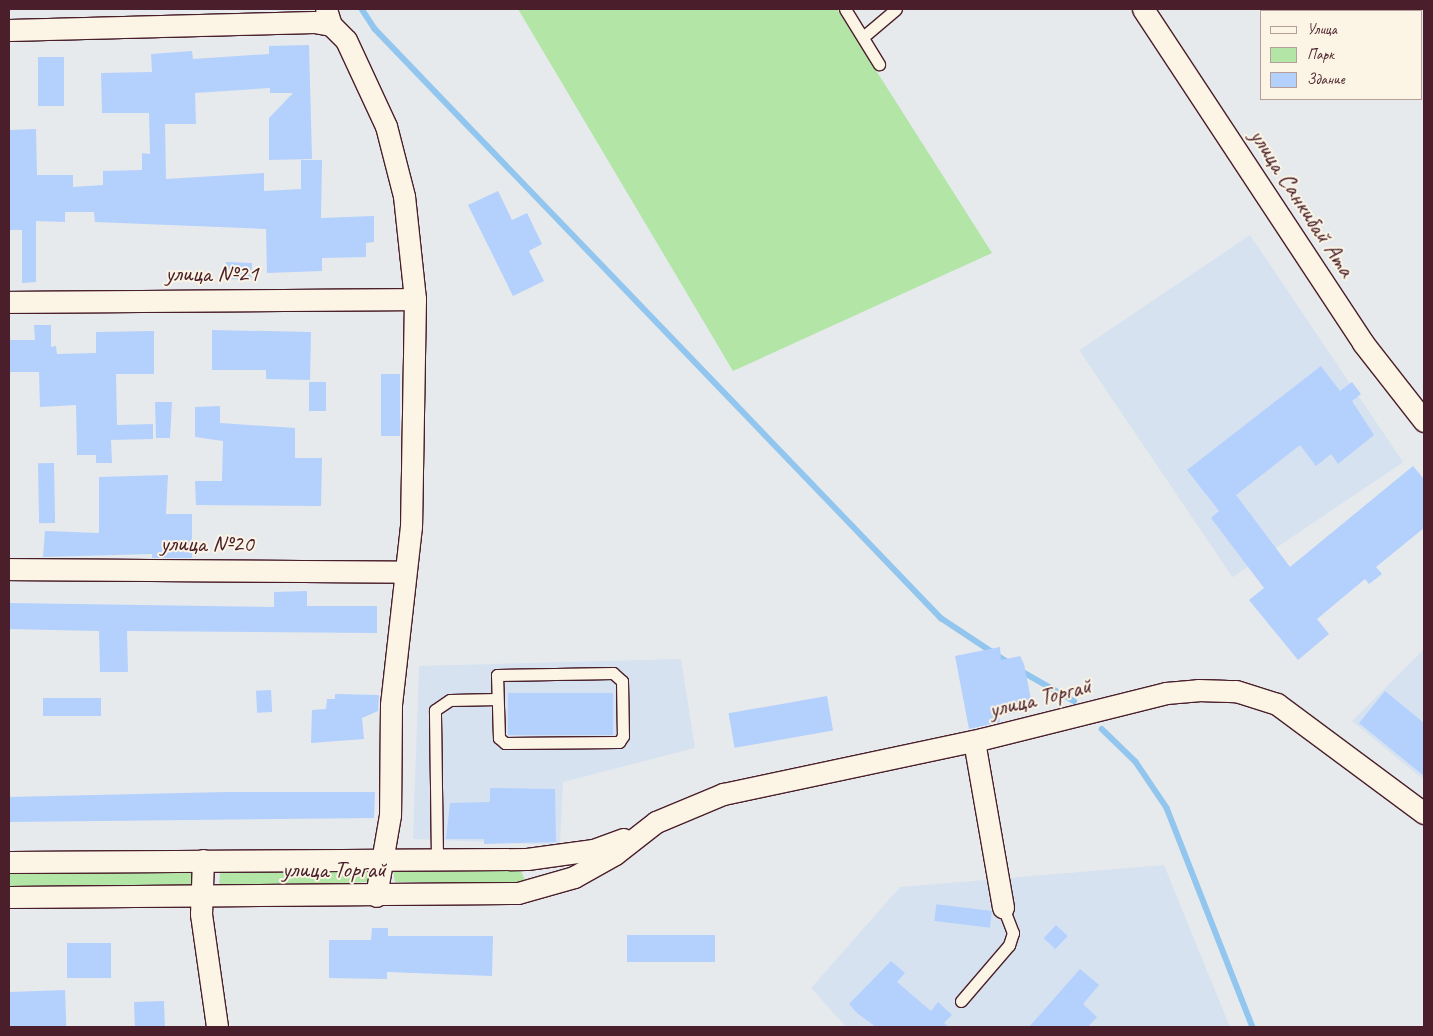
<!DOCTYPE html>
<html>
<head>
<meta charset="utf-8">
<style>
  body { margin:0 }
  #map { position:relative; width:1433px; height:1036px; overflow:hidden; background:#e6eaec; font-family:Caveat,sans-serif }
  div>[style] { position:absolute }
  [style*='--x'] { left:calc(var(--x)*1px); top:calc(var(--y)*1px); width:calc(var(--w)*1px); rotate:calc(var(--a)*1deg) }
  .built>* { inset:0; background:#d7e2f1; transform-origin:0 0 }
  .green>* { inset:0; background:#b2e5a6; transform-origin:0 0 }
  .stream>* { height:5.5px; margin:-2.75px; padding:0 2.75px; transform-origin:2.75px; border-radius:2.75px; background:#92c6ef }
  .building>* { inset:0; background:#b4d0fd; transform-origin:0 0 }
  .roads { filter:drop-shadow(1px 0 #4a1f2b) drop-shadow(-1px 0 #4a1f2b) drop-shadow(0 1px #4a1f2b) drop-shadow(0 -1px #4a1f2b) }
  .lane>* { height:11px; margin:-5.5px; padding:0 5.5px; transform-origin:5.5px; border-radius:5.5px; background:#fcf5e5 }
  .street>* { height:21px; margin:-10.5px; padding:0 10.5px; transform-origin:10.5px; border-radius:10.5px; background:#fcf5e5 }
  span { translate:-50% -50%; white-space:nowrap; text-align:center; line-height:1.15; -webkit-text-stroke:4px #fcf5e5; paint-order:stroke }
  .street-label { font-size:24px; color:#4a1f2b }
  .frame { position:absolute; inset:0; border:10px solid #4a1f2b; pointer-events:none }
  .legend { position:absolute; left:1260px; top:10px; width:162px; height:90px; box-sizing:border-box; background:#fcf5e5; border:1px solid #b59f9b; margin:0; padding:6px 9px; list-style:none; font-size:15px; color:#4a1f2b }
  .legend li { display:flex; align-items:center; gap:10px; height:25px }
  .legend b { width:25px; border:1px solid #b59f9b }
</style>
</head>
<body>
<div id="map">
  <div class="built">
    <i style="left:1250px;top:235px;width:274px;height:206px;rotate:56deg"></i>
    <i style="clip-path:polygon(1424px 649px,1424px 780px,1352px 721px)"></i>
    <i style="clip-path:polygon(681px 659px,695px 748px,563px 782px,560px 845px,413px 839px,419px 666px)"></i>
    <i style="clip-path:polygon(1164px 865px,1230px 1027px,846px 1027px,811px 988px,900px 887px)"></i>
  </div>
  <div class="green">
    <i style="clip-path:polygon(518px 9px,837px 9px,992px 253px,733px 371px)"></i>
    <i style="clip-path:polygon(370px 868px,367px 882px,219px 889px,220px 871px)"></i>
    <i style="left:9px;top:869px;width:182px;height:18px"></i>
    <i style="clip-path:polygon(520px 869px,525px 880px,517px 882px,395px 882px,393px 871px)"></i>
  </div>
  <div class="stream">
    <i style="--x:362;--y:9;--w:24;--a:57"></i>
    <i style="--x:375;--y:29;--w:817;--a:46.14"></i>
    <i style="--x:941;--y:618;--w:82;--a:33.5"></i>
    <i style="--x:1021;--y:671;--w:61;--a:29.5"></i>
    <i style="--x:1102;--y:729;--w:47;--a:44.1"></i>
    <i style="--x:1136;--y:762;--w:55;--a:56"></i>
    <i style="--x:1167;--y:808;--w:235;--a:68.6"></i>
  </div>
  <div class="building">
    <i style="clip-path:polygon(309px 45px,312px 159px,269px 160px,269px 118px,293px 93px,270px 93px,270px 88px,195px 93px,196px 124px,165px 124px,166px 179px,264px 173px,264px 191px,301px 189px,301px 160px,322px 160px,321px 218px,374px 216px,374px 242px,366px 243px,366px 257px,322px 258px,322px 271px,267px 273px,266px 229px,95px 222px,94px 212px,65px 212px,65px 222px,36px 221px,36px 282px,22px 283px,22px 230px,9px 230px,9px 130px,36px 129px,37px 175px,73px 175px,73px 187px,103px 185px,103px 171px,142px 170px,142px 153px,150px 154px,149px 113px,102px 113px,101px 73px,152px 72px,151px 54px,192px 51px,193px 59px,269px 54px,269px 46px)"></i>
    <i style="left:38px;top:57px;width:26px;height:49px"></i>
    <i style="clip-path:polygon(498px 191px,512px 220px,527px 213px,542px 244px,529px 251px,544px 281px,513px 296px,468px 205px)"></i>
    <i style="left:226px;top:262px;width:26px;height:17px;rotate:2deg"></i>
    <i style="clip-path:polygon(34px 325px,51px 325px,51px 347px,56px 346px,57px 354px,96px 353px,96px 332px,154px 331px,154px 374px,116px 374px,117px 425px,153px 424px,153px 439px,111px 440px,112px 463px,96px 463px,96px 455px,77px 455px,76px 405px,40px 407px,39px 372px,9px 372px,9px 340px,35px 340px)"></i>
    <i style="clip-path:polygon(212px 330px,311px 332px,310px 380px,266px 379px,266px 370px,212px 370px)"></i>
    <i style="clip-path:polygon(1321px 366px,1340px 391px,1352px 382px,1361px 394px,1352px 401px,1374px 435px,1338px 464px,1331px 454px,1316px 466px,1300px 445px,1236px 495px,1290px 567px,1413px 466px,1424px 479px,1424px 528px,1376px 567px,1382px 574px,1369px 584px,1365px 579px,1317px 619px,1329px 634px,1298px 660px,1249px 600px,1264px 588px,1211px 518px,1219px 511px,1187px 470px)"></i>
    <i style="left:381px;top:374px;width:19px;height:62px"></i>
    <i style="left:309px;top:382px;width:17px;height:29px"></i>
    <i style="clip-path:polygon(155px 402px,172px 402px,170px 438px,156px 438px)"></i>
    <i style="clip-path:polygon(220px 406px,220px 423px,295px 428px,295px 458px,322px 458px,321px 506px,196px 505px,195px 481px,222px 481px,223px 441px,195px 437px,195px 407px)"></i>
    <i style="left:54px;top:463px;width:60px;height:16px;rotate:89deg"></i>
    <i style="clip-path:polygon(168px 475px,166px 514px,192px 514px,192px 558px,152px 558px,152px 554px,43px 557px,45px 531px,99px 533px,99px 477px)"></i>
    <i style="clip-path:polygon(307px 591px,307px 606px,377px 606px,377px 633px,127px 631px,128px 672px,100px 672px,99px 631px,9px 629px,9px 603px,274px 607px,274px 592px)"></i>
    <i style="clip-path:polygon(1000px 647px,1001px 660px,1020px 656px,1024px 664px,1033px 709px,999px 716px,1000px 722px,969px 729px,955px 656px)"></i>
    <i style="left:271px;top:690px;width:22px;height:15px;rotate:87deg"></i>
    <i style="clip-path:polygon(1385px 691px,1424px 723px,1424px 776px,1359px 723px)"></i>
    <i style="left:508px;top:693px;width:105px;height:42px"></i>
    <i style="clip-path:polygon(335px 694px,379px 695px,378px 711px,362px 718px,364px 739px,311px 743px,312px 710px,326px 709px,327px 699px,335px 699px)"></i>
    <i style="left:827px;top:696px;width:35px;height:100px;rotate:80deg"></i>
    <i style="left:101px;top:698px;width:18px;height:58px;rotate:90deg"></i>
    <i style="clip-path:polygon(490px 788px,555px 789px,556px 842px,484px 844px,484px 839px,446px 839px,450px 803px,490px 802px)"></i>
    <i style="clip-path:polygon(225px 792px,375px 792px,374px 818px,9px 822px,9px 797px)"></i>
    <i style="left:992px;top:911px;width:17px;height:56px;rotate:97deg"></i>
    <i style="left:1056px;top:925px;width:16px;height:18px;rotate:43deg"></i>
    <i style="clip-path:polygon(372px 928px,388px 928px,388px 936px,493px 936px,492px 976px,387px 972px,387px 979px,329px 978px,329px 940px,371px 940px)"></i>
    <i style="left:715px;top:935px;width:27px;height:88px;rotate:90deg"></i>
    <i style="left:67px;top:943px;width:44px;height:35px"></i>
    <i style="clip-path:polygon(891px 961px,905px 973px,897px 982px,931px 1011px,938px 1002px,952px 1015px,944px 1023px,949px 1027px,876px 1027px,857px 1013px,849px 1004px)"></i>
    <i style="clip-path:polygon(1080px 969px,1099px 985px,1083px 1004px,1097px 1017px,1088px 1027px,1029px 1027px)"></i>
    <i style="left:65px;top:990px;width:37px;height:56px;rotate:88deg"></i>
    <i style="left:164px;top:1001px;width:26px;height:30px;rotate:88deg"></i>
  </div>
  <div class="roads">
    <div class="lane">
      <i style="--x:845;--y:9;--w:65;--a:58.3"></i>
      <i style="--x:863;--y:37;--w:43;--a:-40.3"></i>
      <i style="--x:613;--y:673;--w:12;--a:42"></i>
      <i style="--x:622;--y:681;--w:55;--a:89"></i>
      <i style="--x:623;--y:736;--w:7;--a:124"></i>
      <i style="--x:619;--y:742;--w:114;--a:179.5"></i>
      <i style="--x:505;--y:743;--w:8;--a:-140"></i>
      <i style="--x:499;--y:738;--w:63;--a:-91.8"></i>
      <i style="--x:497;--y:675;--w:116;--a:-1"></i>
      <i style="--x:437;--y:858;--w:148;--a:-90.8"></i>
      <i style="--x:435;--y:710;--w:18;--a:-34"></i>
      <i style="--x:450;--y:700;--w:47;--a:-1.2"></i>
      <i style="--x:961;--y:1001;--w:74;--a:-49.4"></i>
      <i style="--x:1009;--y:945;--w:13;--a:-72"></i>
      <i style="--x:1013;--y:933;--w:28;--a:-111"></i>
    </div>
    <div class="street">
      <i style="--x:326;--y:9;--w:17;--a:73"></i>
      <i style="--x:331;--y:25;--w:21;--a:45"></i>
      <i style="--x:346;--y:40;--w:95;--a:65.1"></i>
      <i style="--x:386;--y:126;--w:72;--a:75.6"></i>
      <i style="--x:404;--y:196;--w:104;--a:83.9"></i>
      <i style="--x:415;--y:299;--w:227;--a:91"></i>
      <i style="--x:411;--y:526;--w:180;--a:96.4"></i>
      <i style="--x:391;--y:705;--w:110;--a:90.5"></i>
      <i style="--x:390;--y:815;--w:82;--a:99.8"></i>
      <i style="--x:1143;--y:9;--w:400;--a:56.6"></i>
      <i style="--x:1363;--y:343;--w:99;--a:52"></i>
      <i style="--x:9;--y:30;--w:305;--a:-1.5"></i>
      <i style="--x:314;--y:22;--w:17;--a:10"></i>
      <i style="--x:9;--y:302;--w:406;--a:-0.4"></i>
      <i style="--x:9;--y:569;--w:396;--a:0.4"></i>
      <i style="--x:974;--y:741;--w:169;--a:80.1"></i>
      <i style="--x:203;--y:860;--w:54;--a:92.1"></i>
      <i style="--x:201;--y:914;--w:114;--a:81.9"></i>
      <i style="--x:9;--y:862;--w:518;--a:-0.33"></i>
      <i style="--x:527;--y:859;--w:67;--a:-7.8"></i>
      <i style="--x:593;--y:850;--w:32;--a:-20"></i>
      <i style="--x:9;--y:897;--w:509;--a:-0.45"></i>
      <i style="--x:518;--y:893;--w:58;--a:-15.9"></i>
      <i style="--x:574;--y:877;--w:47;--a:-29.3"></i>
      <i style="--x:615;--y:854;--w:52;--a:-38"></i>
      <i style="--x:656;--y:822;--w:73;--a:-22.7"></i>
      <i style="--x:723;--y:794;--w:265;--a:-12"></i>
      <i style="--x:982;--y:739;--w:190;--a:-14"></i>
      <i style="--x:1166;--y:693;--w:32;--a:-5"></i>
      <i style="--x:1198;--y:690;--w:38;--a:2"></i>
      <i style="--x:1236;--y:691;--w:43;--a:17.6"></i>
      <i style="--x:1277;--y:704;--w:183;--a:36.6"></i>
    </div>
  </div>
  <div class="street-label">
    <span style="left:1302px;top:203px;rotate:57deg">улица Санкибай Ата</span>
    <span style="left:212px;top:274px">улица №21</span>
    <span style="left:207px;top:544px">улица №20</span>
    <span style="left:1040px;top:698px;rotate:-14deg">улица Торгай</span>
    <span style="left:334px;top:870px">улица Торгай</span>
  </div>
  <div class="frame"></div>
  <ul class="legend">
  <li><b style="height:6px;background:#fcf5e5"></b>Улица</li>
  <li><b style="height:14px;background:#b2e5a6"></b>Парк</li>
  <li><b style="height:14px;background:#b4d0fd"></b>Здание</li>
  </ul>
</div>
</body>
</html>
